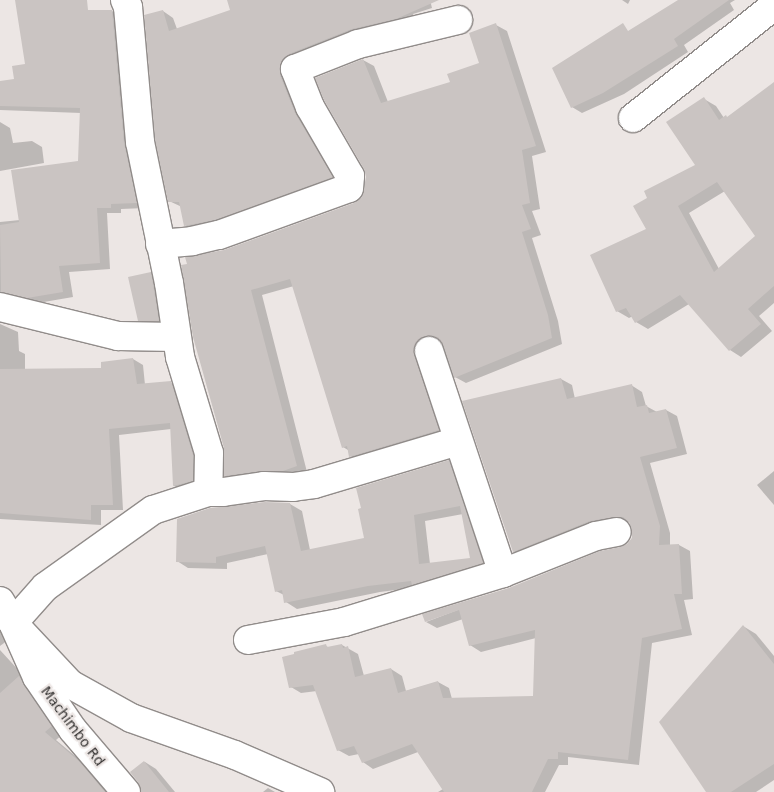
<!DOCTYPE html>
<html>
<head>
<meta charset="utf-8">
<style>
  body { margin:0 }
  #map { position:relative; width:774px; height:792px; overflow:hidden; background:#ece6e4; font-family:"DejaVu Sans",sans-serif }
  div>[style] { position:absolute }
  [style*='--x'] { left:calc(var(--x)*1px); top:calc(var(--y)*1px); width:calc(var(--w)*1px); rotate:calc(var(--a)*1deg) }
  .shadow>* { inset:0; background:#0003 }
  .building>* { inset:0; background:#cac4c2 }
  .roads { filter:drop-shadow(1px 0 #918c8a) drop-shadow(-1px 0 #918c8a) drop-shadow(0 1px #918c8a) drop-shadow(0 -1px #918c8a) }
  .minor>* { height:28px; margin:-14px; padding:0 14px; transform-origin:14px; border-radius:14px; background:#fff }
  .tertiary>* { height:28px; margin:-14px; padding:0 14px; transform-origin:14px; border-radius:14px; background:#fff }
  span { translate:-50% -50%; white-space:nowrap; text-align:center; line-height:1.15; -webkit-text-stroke:4.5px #ece6e4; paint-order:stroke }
  .street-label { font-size:14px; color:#353332 }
</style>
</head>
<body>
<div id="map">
  <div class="shadow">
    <i style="clip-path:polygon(228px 0,430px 0,432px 8px,413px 14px,416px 20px,300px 60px,342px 183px,196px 231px,185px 225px,182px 207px,169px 201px,163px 11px,173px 18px,177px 29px,232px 11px)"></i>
    <i style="clip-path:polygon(622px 0,630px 0,628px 4px)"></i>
    <i style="clip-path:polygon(681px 0,735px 0,730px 3px,734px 10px,684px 45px,688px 52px,624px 94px,582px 113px,572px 107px)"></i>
    <i style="clip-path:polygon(112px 11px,122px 17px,146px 208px,121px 209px,121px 213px,107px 213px,110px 269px,69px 272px,73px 297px,38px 303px,0 301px,0 222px,20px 220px,79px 162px,81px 113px,0 110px,0 82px,15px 80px,26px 65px)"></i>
    <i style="clip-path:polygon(496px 25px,507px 31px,546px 152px,532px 156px,540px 209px,532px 211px,541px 235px,532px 238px,558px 321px,562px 344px,466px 383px,455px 377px,442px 341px,435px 342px,449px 436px,361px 462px,350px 456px,348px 450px,343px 447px,294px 286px,262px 295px,307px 472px,236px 481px,225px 475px,225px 251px,355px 204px,363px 198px,367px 177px,363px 60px,374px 66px,388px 102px,452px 83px,481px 63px)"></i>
    <i style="clip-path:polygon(evenodd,774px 84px,774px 303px,759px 316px,772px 331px,741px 357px,730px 350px,689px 304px,648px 329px,636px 322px,633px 316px,629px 318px,617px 311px,648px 230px,697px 166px,704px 99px,716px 106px,724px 118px,728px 117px,774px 84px,725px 191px,757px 236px,719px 269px,689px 213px,725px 191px)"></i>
    <i style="clip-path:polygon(0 122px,10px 128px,13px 143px,32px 141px,42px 147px,44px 163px,0 171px)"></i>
    <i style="clip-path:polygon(151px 273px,162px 280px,170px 327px,151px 327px,139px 320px)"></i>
    <i style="clip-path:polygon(0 324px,18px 332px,19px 351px,25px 354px,25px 369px,103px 369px,133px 359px,143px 365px,145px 385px,171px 383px,181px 388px,202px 486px,184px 491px,174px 486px,171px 429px,119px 435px,123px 510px,101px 510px,101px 525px,0 519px)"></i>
    <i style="clip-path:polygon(561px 379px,572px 385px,575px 399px,631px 385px,642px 392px,646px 406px,657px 412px,666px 410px,677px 416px,687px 454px,650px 463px,670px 533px,670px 546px,679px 545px,690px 551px,693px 599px,684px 600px,692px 635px,652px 643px,639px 765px,568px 757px,568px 765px,559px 765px,545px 792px,438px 792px,443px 789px,418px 752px,373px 769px,363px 762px,359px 754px,349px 756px,338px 750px,317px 691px,301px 693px,291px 687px,326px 646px,330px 648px,342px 645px,358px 654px,364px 676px,391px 669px,402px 676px,406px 691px,438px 682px,449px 688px,452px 699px,534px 697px,536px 638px,481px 652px,470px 645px,463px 619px,437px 628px,426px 622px,621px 548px,628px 544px,633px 537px,633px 528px,630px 522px,626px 522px,524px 558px,514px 552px)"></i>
    <i style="clip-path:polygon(evenodd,449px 461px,460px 468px,494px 569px,419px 587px,380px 592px,297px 609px,286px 602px,284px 595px,276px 591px,268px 554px,227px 563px,227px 569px,188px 568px,177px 561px,290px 504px,302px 511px,310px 550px,366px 539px,449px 461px,463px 514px,472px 559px,430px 564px,425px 521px,463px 514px)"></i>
    <i style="clip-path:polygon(774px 471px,774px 505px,757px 485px)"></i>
    <i style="clip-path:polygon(743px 626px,756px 634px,774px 656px,774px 780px,756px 792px,708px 792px)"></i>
    <i style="clip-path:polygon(0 627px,8px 640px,0 646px)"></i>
    <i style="clip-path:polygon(0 650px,32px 685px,63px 734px,56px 740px,92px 770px,110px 792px,0 792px)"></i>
    <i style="clip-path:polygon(145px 762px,156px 769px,175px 792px,142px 792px)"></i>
    <i style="clip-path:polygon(268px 788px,275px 792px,263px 792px)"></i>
  </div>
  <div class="building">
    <i style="clip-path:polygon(15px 0,87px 0,88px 10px,112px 10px,124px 143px,137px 203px,111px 204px,111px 208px,97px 208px,100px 263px,59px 266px,63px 292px,27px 298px,1px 292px,0 225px,19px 222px,11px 170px,78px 161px,80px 108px,0 106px,0 81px,14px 79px,12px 66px,25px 64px)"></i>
    <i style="clip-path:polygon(227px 0,439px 0,396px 19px,352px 29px,289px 54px,282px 60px,280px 67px,280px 75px,295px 113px,333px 177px,215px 220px,184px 226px,179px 202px,168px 202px,155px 140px,144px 15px,163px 10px,169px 31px,230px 10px)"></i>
    <i style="clip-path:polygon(678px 0,729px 0,674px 39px,678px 46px,603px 93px,571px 108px,552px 68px,623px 23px,628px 31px)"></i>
    <i style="clip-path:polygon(496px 23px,536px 146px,522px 150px,530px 203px,522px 205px,531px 229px,522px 232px,548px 315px,552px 338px,454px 378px,440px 340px,433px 336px,424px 336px,418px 340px,414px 347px,414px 355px,439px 430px,349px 457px,347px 446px,342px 448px,290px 279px,251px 290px,297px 466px,283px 471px,262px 471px,224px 476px,224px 448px,193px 337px,181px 265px,187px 264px,185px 257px,224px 250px,354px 203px,362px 197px,366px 177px,364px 169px,324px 100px,315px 78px,363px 59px,381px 103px,450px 82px,447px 74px,479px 63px,469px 33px)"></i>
    <i style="clip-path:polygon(evenodd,774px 82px,774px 286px,748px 309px,761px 324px,729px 351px,680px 295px,635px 323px,626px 308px,616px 312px,590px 255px,646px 229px,633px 206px,647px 198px,644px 191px,695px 165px,666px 122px,704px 97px,719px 120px,726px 115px,727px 117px,774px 82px,717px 182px,755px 236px,714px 272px,678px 206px,717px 182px)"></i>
    <i style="clip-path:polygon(151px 272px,159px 321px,138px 321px,128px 277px)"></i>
    <i style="clip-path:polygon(133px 358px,137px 384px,171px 381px,193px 455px,193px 481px,173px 486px,170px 423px,109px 429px,113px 505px,91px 505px,91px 520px,0 513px,0 369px,101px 368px,101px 362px)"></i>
    <i style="clip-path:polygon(561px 378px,567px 399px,632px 384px,637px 407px,647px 405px,649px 413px,666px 409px,677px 448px,640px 457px,660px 526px,659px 545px,679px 544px,682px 594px,674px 594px,682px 629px,642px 638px,628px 760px,558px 752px,558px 759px,548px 759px,532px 792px,444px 792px,412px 744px,362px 763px,354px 746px,337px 751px,313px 685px,289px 688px,282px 657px,294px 654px,294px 652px,326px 644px,327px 647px,342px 644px,343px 648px,348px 646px,355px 677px,391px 668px,398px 693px,438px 681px,443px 698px,533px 696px,535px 630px,469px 646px,459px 610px,425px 622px,422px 614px,509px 588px,600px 551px,620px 547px,627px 544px,632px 538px,632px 530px,629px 522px,623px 517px,614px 517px,590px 521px,513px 552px,462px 401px)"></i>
    <i style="clip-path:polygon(evenodd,449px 460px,483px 563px,412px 585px,411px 581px,368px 586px,284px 603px,282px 590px,275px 592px,265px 546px,216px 557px,216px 563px,176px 562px,177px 519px,210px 508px,265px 502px,290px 503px,301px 551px,364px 538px,358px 509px,361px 508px,356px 488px,449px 460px,460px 506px,470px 558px,419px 564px,414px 515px,460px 506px)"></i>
    <i style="clip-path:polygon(743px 625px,774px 664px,774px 764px,731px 792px,706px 792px,659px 722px)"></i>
    <i style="clip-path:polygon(19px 676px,52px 726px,45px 732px,80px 762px,105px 792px,0 792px,0 693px)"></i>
    <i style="clip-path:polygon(144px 761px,169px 792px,141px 792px,138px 782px,130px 772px)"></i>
  </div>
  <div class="roads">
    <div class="minor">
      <i style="--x:125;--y:0;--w:8;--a:67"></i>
      <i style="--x:128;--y:7;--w:136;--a:84.9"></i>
      <i style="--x:140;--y:142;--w:144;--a:78.4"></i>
      <i style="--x:169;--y:283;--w:75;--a:81.5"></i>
      <i style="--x:180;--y:357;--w:100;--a:73.2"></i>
      <i style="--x:209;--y:453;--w:39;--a:91"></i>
      <i style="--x:633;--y:118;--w:180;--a:-38.5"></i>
      <i style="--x:160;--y:244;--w:32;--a:-5"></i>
      <i style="--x:192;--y:241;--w:28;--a:-13"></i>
      <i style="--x:219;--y:235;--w:138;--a:-19.9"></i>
      <i style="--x:349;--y:188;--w:12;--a:-85"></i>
      <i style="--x:350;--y:176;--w:80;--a:-120.1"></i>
      <i style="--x:310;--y:107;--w:41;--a:-111.5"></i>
      <i style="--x:295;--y:69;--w:68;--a:-21.6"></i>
      <i style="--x:358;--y:44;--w:103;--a:-13.5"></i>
      <i style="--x:0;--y:307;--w:122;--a:13.8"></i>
      <i style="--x:118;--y:336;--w:58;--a:1"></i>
      <i style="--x:429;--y:351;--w:234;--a:71.6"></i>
      <i style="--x:248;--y:640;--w:98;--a:-10.6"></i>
      <i style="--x:344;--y:622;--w:166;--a:-17.1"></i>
      <i style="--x:503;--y:573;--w:100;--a:-21.7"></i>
      <i style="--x:596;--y:536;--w:21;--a:-11"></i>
      <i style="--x:126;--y:792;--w:82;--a:-130.5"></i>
      <i style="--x:73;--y:730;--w:64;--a:-124.2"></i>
      <i style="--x:37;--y:677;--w:59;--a:-114"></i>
      <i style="--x:13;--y:623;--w:48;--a:-48.4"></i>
      <i style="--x:45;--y:587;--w:133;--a:-35.5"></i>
      <i style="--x:153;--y:510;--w:58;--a:-18.1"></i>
      <i style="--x:208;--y:492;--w:15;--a:0"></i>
      <i style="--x:223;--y:492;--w:41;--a:-8.3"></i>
      <i style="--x:264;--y:486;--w:29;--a:2"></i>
      <i style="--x:293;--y:487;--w:21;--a:-8"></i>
      <i style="--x:314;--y:484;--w:150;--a:-16.6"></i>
    </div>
    <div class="tertiary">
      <i style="--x:0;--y:601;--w:26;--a:59"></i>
      <i style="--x:13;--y:623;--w:83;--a:46.9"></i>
      <i style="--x:70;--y:684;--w:70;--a:29.1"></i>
      <i style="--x:131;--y:718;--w:110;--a:19.6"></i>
      <i style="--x:235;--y:755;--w:93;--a:23.5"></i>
    </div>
  </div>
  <div class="street-label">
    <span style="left:73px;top:726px;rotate:53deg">Machimbo Rd</span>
  </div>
</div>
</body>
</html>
